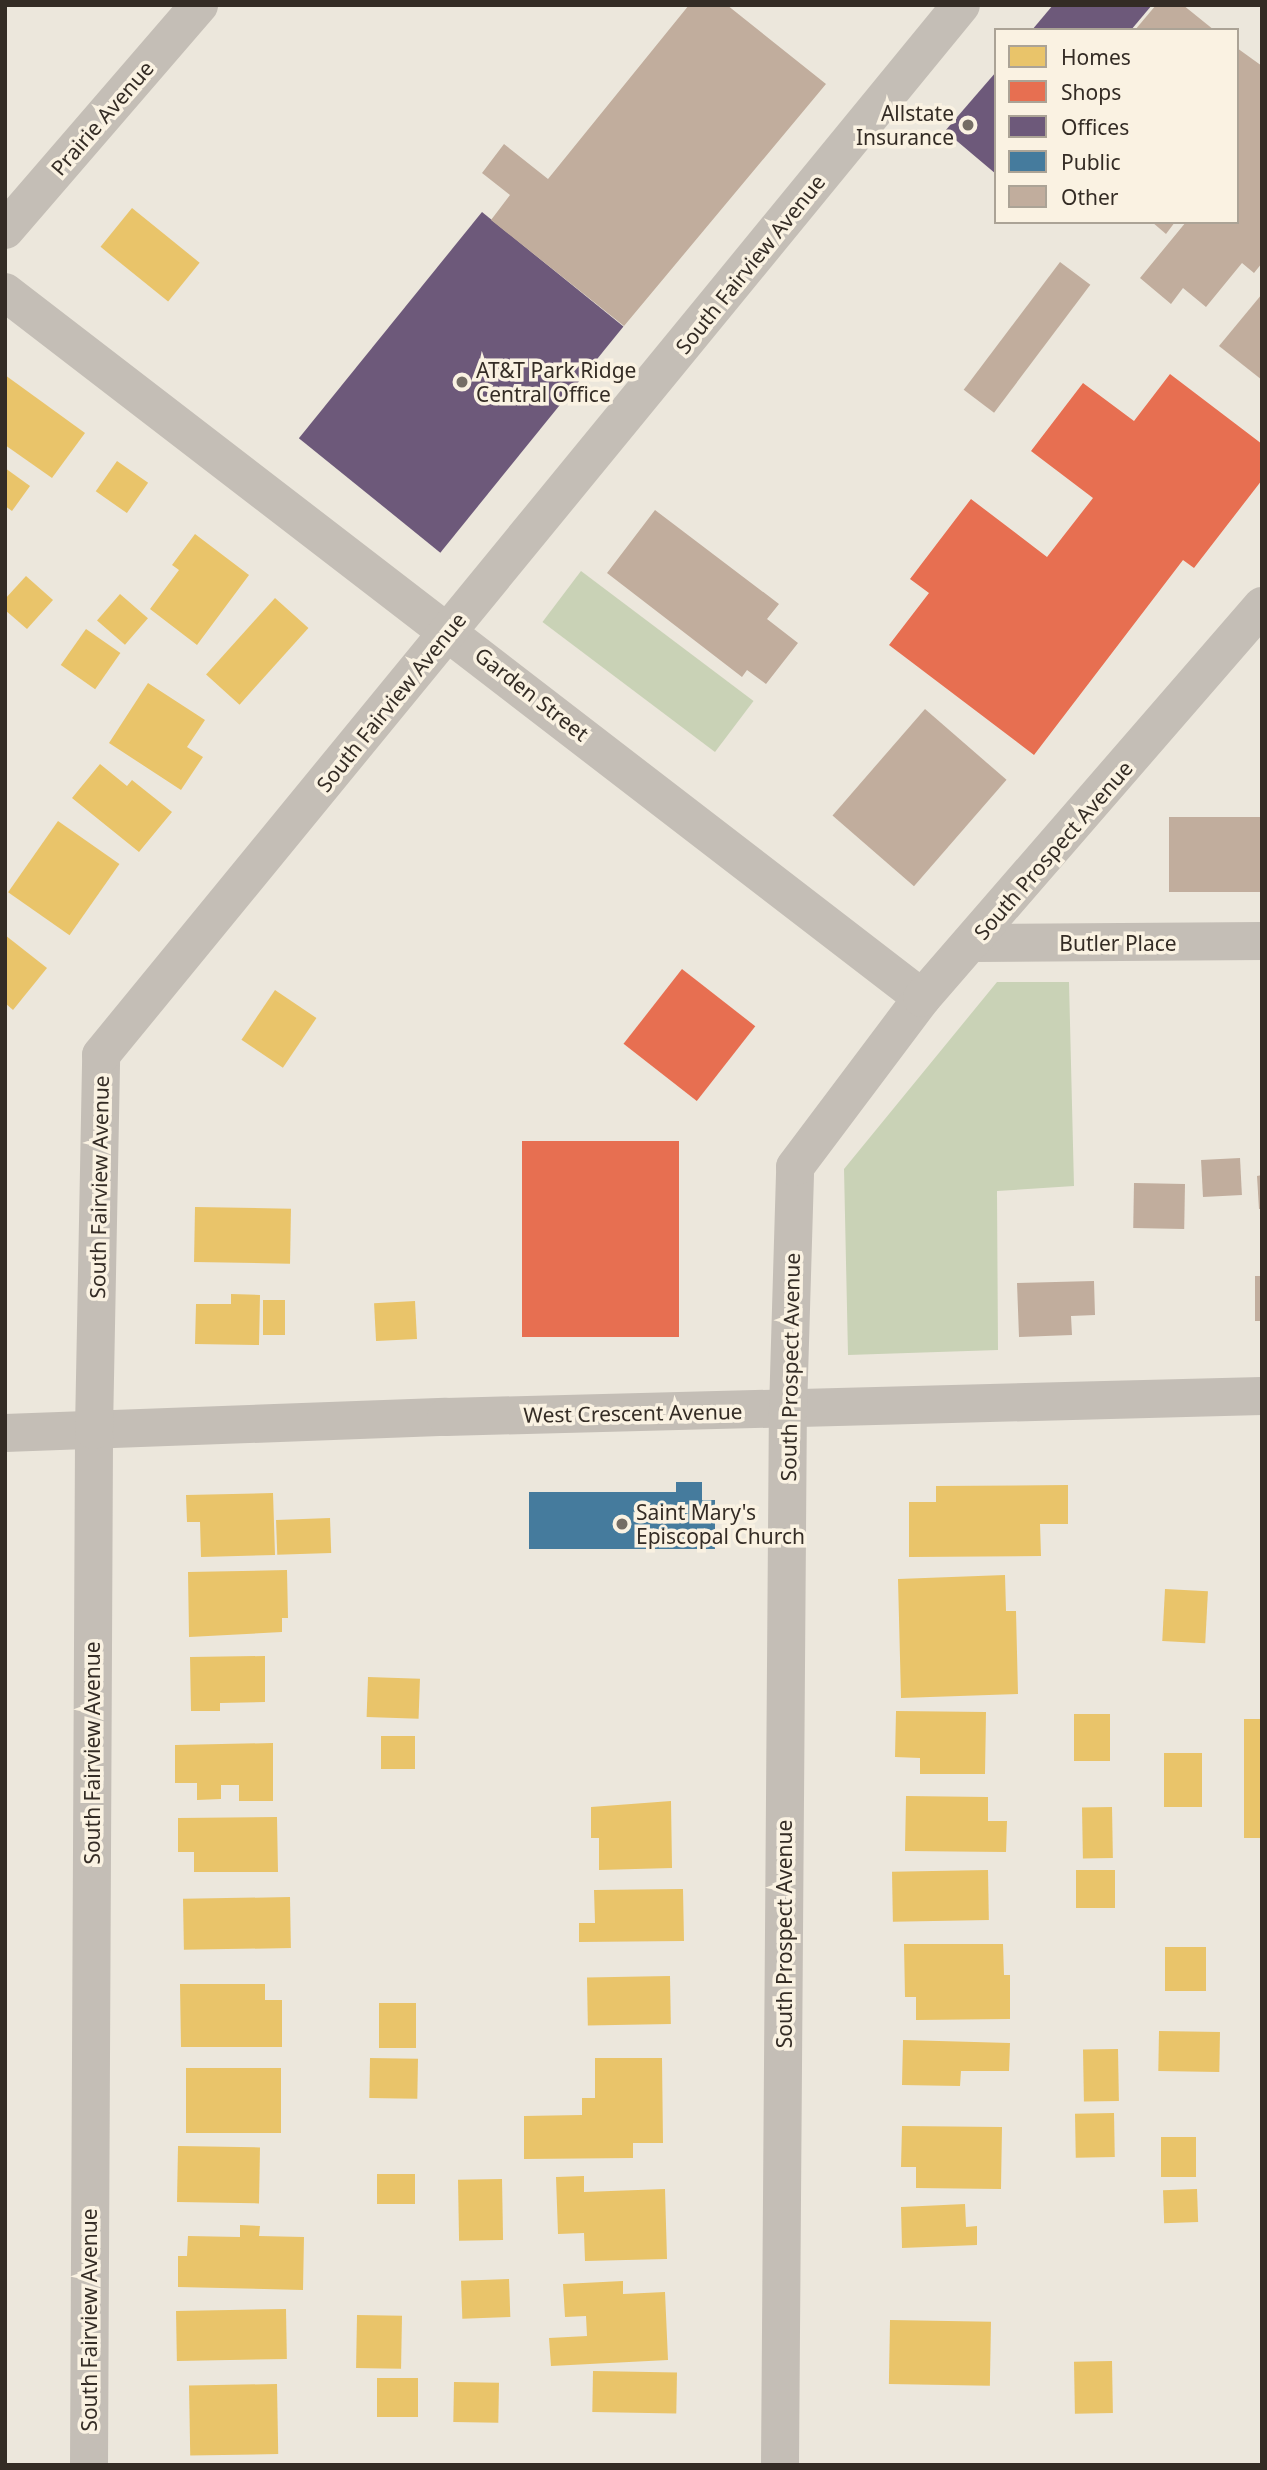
<!DOCTYPE html>
<html>
<head>
<meta charset="utf-8">
<style>
  body { margin:0 }
  #map { position:relative; width:1267px; height:2470px; overflow:hidden; background:#ece7dc; font-family:"Noto Sans",sans-serif }
  div>[style] { position:absolute }
  [style*='--x'] { left:calc(var(--x)*1px); top:calc(var(--y)*1px); width:calc(var(--w)*1px); rotate:calc(var(--a)*1deg) }
  .green>* { inset:0; background:#c9d2b6; transform-origin:0 0 }
  .homes>* { inset:0; background:#e9c46a; transform-origin:0 0 }
  .shops>* { inset:0; background:#e76f51; transform-origin:0 0 }
  .offices>* { inset:0; background:#6d597a; transform-origin:0 0 }
  .public>* { inset:0; background:#457b9d }
  .building>* { inset:0; background:#c1ad9d; transform-origin:0 0 }
  .minor>* { height:38px; margin:-19px; padding:0 19px; transform-origin:19px; border-radius:19px; background:#c4beb6 }
  .dots>* { width:19px; height:19px; translate:-50% -50%; box-sizing:border-box; border:4px solid #faf2e2; border-radius:50% }
  span { translate:-50% -50%; white-space:nowrap; text-align:center; line-height:1.15; -webkit-text-stroke:7px #faf2e2; paint-order:stroke }
  .poi-label { font-size:21px; color:#342c25 }
  .right { translate:-100% -50%; text-align:right }
  .left { translate:0 -50%; text-align:left }
  .street-label { font-size:21px; color:#342c25 }
  .frame { position:absolute; inset:0; border:7px solid #342c25; pointer-events:none }
  .legend { position:absolute; left:994px; top:28px; width:245px; height:196px; box-sizing:border-box; background:#faf2e2; border:2px solid #aba396; margin:0; padding:9px 12px; list-style:none; font-size:21px; color:#342c25 }
  .legend li { display:flex; align-items:center; gap:14px; height:35px }
  .legend b { width:35px; border:2px solid #aba396 }
</style>
</head>
<body>
<div id="map">
  <div class="green">
    <i style="left:581px;top:571px;width:216px;height:64px;rotate:37deg"></i>
    <i style="clip-path:polygon(997px 982px,1069px 982px,1074px 1186px,997px 1191px,998px 1350px,848px 1355px,844px 1169px)"></i>
  </div>
  <div class="homes">
    <i style="left:132px;top:208px;width:87px;height:50px;rotate:39deg"></i>
    <i style="clip-path:polygon(5px 375px,85px 433px,52px 478px,5px 445px)"></i>
    <i style="left:117px;top:461px;width:38px;height:37px;rotate:35deg"></i>
    <i style="clip-path:polygon(5px 468px,30px 486px,12px 511px,5px 506px)"></i>
    <i style="clip-path:polygon(195px 534px,249px 575px,197px 645px,150px 609px,179px 570px,172px 565px)"></i>
    <i style="clip-path:polygon(26px 576px,53px 600px,27px 629px,5px 610px,5px 599px)"></i>
    <i style="left:120px;top:594px;width:37px;height:35px;rotate:41deg"></i>
    <i style="left:275px;top:598px;width:45px;height:103px;rotate:42deg"></i>
    <i style="left:86px;top:629px;width:42px;height:44px;rotate:35deg"></i>
    <i style="clip-path:polygon(148px 683px,205px 720px,187px 747px,203px 757px,181px 790px,109px 743px)"></i>
    <i style="clip-path:polygon(100px 764px,127px 786px,132px 780px,172px 812px,139px 852px,72px 798px)"></i>
    <i style="left:58px;top:821px;width:75px;height:87px;rotate:35deg"></i>
    <i style="clip-path:polygon(5px 935px,47px 968px,13px 1010px,5px 1003px)"></i>
    <i style="left:275px;top:990px;width:50px;height:60px;rotate:34deg"></i>
    <i style="left:195px;top:1207px;width:96px;height:55px;rotate:1deg"></i>
    <i style="clip-path:polygon(231px 1294px,260px 1295px,259px 1345px,195px 1344px,196px 1304px,231px 1304px)"></i>
    <i style="left:263px;top:1300px;width:22px;height:35px"></i>
    <i style="left:415px;top:1301px;width:38px;height:41px;rotate:87deg"></i>
    <i style="clip-path:polygon(1068px 1485px,1068px 1524px,1040px 1524px,1041px 1556px,909px 1557px,909px 1502px,936px 1502px,936px 1486px)"></i>
    <i style="clip-path:polygon(273px 1493px,275px 1555px,201px 1557px,200px 1522px,187px 1522px,186px 1495px)"></i>
    <i style="left:330px;top:1518px;width:35px;height:54px;rotate:88deg"></i>
    <i style="clip-path:polygon(287px 1570px,288px 1618px,282px 1618px,282px 1632px,189px 1637px,188px 1572px)"></i>
    <i style="clip-path:polygon(1005px 1575px,1006px 1611px,1016px 1611px,1018px 1694px,901px 1698px,898px 1579px)"></i>
    <i style="left:1165px;top:1589px;width:43px;height:52px;rotate:3deg"></i>
    <i style="clip-path:polygon(265px 1656px,265px 1702px,220px 1703px,220px 1711px,191px 1711px,190px 1657px)"></i>
    <i style="left:368px;top:1677px;width:52px;height:40px;rotate:2deg"></i>
    <i style="clip-path:polygon(896px 1711px,986px 1712px,985px 1774px,920px 1774px,920px 1758px,895px 1757px)"></i>
    <i style="left:1110px;top:1714px;width:47px;height:36px;rotate:90deg"></i>
    <i style="left:1244px;top:1719px;width:18px;height:119px"></i>
    <i style="left:381px;top:1736px;width:34px;height:33px"></i>
    <i style="clip-path:polygon(273px 1743px,273px 1801px,239px 1801px,239px 1785px,221px 1785px,221px 1799px,197px 1800px,197px 1783px,175px 1783px,175px 1745px)"></i>
    <i style="left:1164px;top:1753px;width:38px;height:54px"></i>
    <i style="clip-path:polygon(906px 1796px,988px 1797px,988px 1821px,1007px 1821px,1006px 1852px,905px 1851px)"></i>
    <i style="clip-path:polygon(671px 1801px,672px 1868px,599px 1870px,599px 1838px,591px 1838px,591px 1807px)"></i>
    <i style="left:1112px;top:1807px;width:51px;height:30px;rotate:89deg"></i>
    <i style="clip-path:polygon(277px 1817px,278px 1872px,194px 1872px,194px 1852px,178px 1852px,178px 1818px)"></i>
    <i style="left:988px;top:1870px;width:50px;height:96px;rotate:89deg"></i>
    <i style="left:1076px;top:1870px;width:39px;height:38px"></i>
    <i style="clip-path:polygon(683px 1889px,684px 1941px,579px 1942px,579px 1923px,595px 1923px,594px 1890px)"></i>
    <i style="left:290px;top:1897px;width:51px;height:107px;rotate:89deg"></i>
    <i style="clip-path:polygon(904px 1944px,1003px 1944px,1004px 1975px,1010px 1975px,1010px 2019px,916px 2020px,916px 1997px,905px 1997px)"></i>
    <i style="left:1165px;top:1947px;width:41px;height:44px"></i>
    <i style="left:670px;top:1976px;width:48px;height:83px;rotate:89deg"></i>
    <i style="clip-path:polygon(180px 1984px,265px 1984px,265px 2000px,282px 2000px,282px 2047px,181px 2047px)"></i>
    <i style="left:379px;top:2003px;width:37px;height:45px"></i>
    <i style="left:1159px;top:2031px;width:61px;height:40px;rotate:1deg"></i>
    <i style="clip-path:polygon(903px 2040px,1010px 2043px,1009px 2071px,961px 2071px,960px 2086px,902px 2085px)"></i>
    <i style="left:1118px;top:2049px;width:52px;height:35px;rotate:89deg"></i>
    <i style="left:370px;top:2058px;width:48px;height:40px;rotate:1deg"></i>
    <i style="clip-path:polygon(595px 2058px,662px 2058px,663px 2143px,633px 2143px,633px 2158px,524px 2159px,524px 2116px,582px 2115px,582px 2098px,595px 2098px)"></i>
    <i style="left:186px;top:2068px;width:95px;height:65px"></i>
    <i style="left:1114px;top:2113px;width:44px;height:39px;rotate:89deg"></i>
    <i style="clip-path:polygon(902px 2126px,1002px 2127px,1001px 2189px,916px 2188px,916px 2167px,901px 2167px)"></i>
    <i style="left:1161px;top:2137px;width:35px;height:40px"></i>
    <i style="left:178px;top:2146px;width:82px;height:56px;rotate:1deg"></i>
    <i style="left:377px;top:2174px;width:38px;height:30px"></i>
    <i style="clip-path:polygon(584px 2176px,584px 2192px,665px 2189px,667px 2259px,585px 2261px,584px 2233px,558px 2234px,556px 2177px)"></i>
    <i style="left:502px;top:2179px;width:61px;height:44px;rotate:89deg"></i>
    <i style="left:1197px;top:2189px;width:33px;height:34px;rotate:88deg"></i>
    <i style="clip-path:polygon(965px 2204px,966px 2227px,977px 2226px,977px 2245px,902px 2248px,901px 2207px)"></i>
    <i style="clip-path:polygon(240px 2225px,260px 2226px,259px 2236px,304px 2237px,303px 2290px,178px 2287px,178px 2256px,187px 2256px,188px 2236px,240px 2237px)"></i>
    <i style="left:509px;top:2279px;width:38px;height:48px;rotate:88deg"></i>
    <i style="clip-path:polygon(623px 2281px,623px 2294px,665px 2292px,668px 2360px,551px 2366px,549px 2338px,587px 2336px,586px 2316px,565px 2317px,563px 2284px)"></i>
    <i style="left:286px;top:2309px;width:50px;height:110px;rotate:89deg"></i>
    <i style="left:357px;top:2315px;width:45px;height:53px;rotate:1deg"></i>
    <i style="left:890px;top:2320px;width:101px;height:64px;rotate:1deg"></i>
    <i style="left:1112px;top:2361px;width:52px;height:38px;rotate:89deg"></i>
    <i style="left:593px;top:2371px;width:84px;height:41px;rotate:1deg"></i>
    <i style="left:377px;top:2378px;width:41px;height:39px"></i>
    <i style="left:454px;top:2382px;width:45px;height:40px;rotate:1deg"></i>
    <i style="left:277px;top:2384px;width:70px;height:88px;rotate:89deg"></i>
  </div>
  <div class="shops">
    <i style="clip-path:polygon(1170px 374px,1262px 444px,1262px 480px,1194px 568px,1183px 560px,1034px 755px,889px 645px,929px 593px,910px 579px,971px 499px,1047px 557px,1093px 498px,1031px 451px,1083px 383px,1134px 421px)"></i>
    <i style="left:682px;top:969px;width:93px;height:95px;rotate:38deg"></i>
    <i style="left:679px;top:1141px;width:196px;height:157px;rotate:90deg"></i>
  </div>
  <div class="offices">
    <i style="clip-path:polygon(1053px 5px,1152px 5px,1131px 30px,1032px 30px)"></i>
    <i style="clip-path:polygon(996px 72px,996px 174px,945px 131px)"></i>
    <i style="left:482px;top:212px;width:182px;height:291px;rotate:39deg"></i>
  </div>
  <div class="public">
    <i style="clip-path:polygon(676px 1482px,702px 1482px,702px 1500px,715px 1500px,715px 1549px,529px 1549px,529px 1492px,676px 1492px)"></i>
  </div>
  <div class="building">
    <i style="clip-path:polygon(689px 5px,727px 5px,826px 84px,624px 326px,491px 220px,510px 195px,482px 173px,504px 144px,548px 179px)"></i>
    <i style="clip-path:polygon(1156px 5px,1183px 5px,1214px 30px,1135px 30px)"></i>
    <i style="clip-path:polygon(1237px 48px,1262px 66px,1262px 263px,1254px 273px,1242px 263px,1206px 307px,1183px 288px,1171px 304px,1140px 278px,1186px 222px,1237px 222px)"></i>
    <i style="clip-path:polygon(1152px 222px,1175px 222px,1166px 234px)"></i>
    <i style="left:1060px;top:262px;width:38px;height:160px;rotate:37deg"></i>
    <i style="clip-path:polygon(1262px 294px,1262px 380px,1219px 346px)"></i>
    <i style="clip-path:polygon(655px 510px,779px 604px,767px 619px,798px 643px,766px 684px,747px 670px,742px 677px,607px 573px)"></i>
    <i style="left:925px;top:709px;width:108px;height:141px;rotate:41deg"></i>
    <i style="left:1262px;top:817px;width:75px;height:93px;rotate:90deg"></i>
    <i style="left:1240px;top:1158px;width:37px;height:39px;rotate:87deg"></i>
    <i style="clip-path:polygon(1262px 1175px,1262px 1209px,1259px 1209px,1257px 1176px)"></i>
    <i style="left:1134px;top:1183px;width:51px;height:45px;rotate:1deg"></i>
    <i style="left:1255px;top:1276px;width:7px;height:45px"></i>
    <i style="clip-path:polygon(1094px 1281px,1095px 1315px,1071px 1316px,1072px 1335px,1019px 1337px,1017px 1283px)"></i>
  </div>
  <div class="minor">
    <i style="--x:5;--y:230;--w:297;--a:-49.2"></i>
    <i style="--x:5;--y:292;--w:1157;--a:37.59"></i>
    <i style="--x:973;--y:943;--w:289;--a:-0.4"></i>
    <i style="--x:5;--y:1433;--w:441;--a:-2.1"></i>
    <i style="--x:446;--y:1417;--w:816;--a:-1.47"></i>
    <i style="--x:89;--y:2465;--w:1035;--a:-89.72"></i>
    <i style="--x:94;--y:1430;--w:375;--a:-88.9"></i>
    <i style="--x:101;--y:1055;--w:1357;--a:-50.68"></i>
    <i style="--x:780;--y:2465;--w:1055;--a:-89.57"></i>
    <i style="--x:788;--y:1410;--w:243;--a:-88.3"></i>
    <i style="--x:795;--y:1167;--w:211;--a:-53.1"></i>
    <i style="--x:922;--y:998;--w:519;--a:-49.06"></i>
  </div>
  <div class="dots">
    <i style="left:968px;top:125px;background:#746d65"></i>
    <i style="left:462px;top:382px;background:#746d65"></i>
    <i style="left:622px;top:1524px;background:#746d65"></i>
  </div>
  <div class="poi-label">
    <span class="right" style="left:954px;top:125px">Allstate<br>Insurance</span>
    <span class="left" style="left:476px;top:382px">AT&amp;T Park Ridge<br>Central Office</span>
    <span class="left" style="left:636px;top:1524px">Saint Mary's<br>Episcopal Church</span>
  </div>
  <div class="street-label">
    <span style="left:102px;top:118px;rotate:-49deg">Prairie Avenue</span>
    <span style="left:750px;top:264px;rotate:-51deg">South Fairview Avenue</span>
    <span style="left:532px;top:694px;rotate:38deg">Garden Street</span>
    <span style="left:391px;top:702px;rotate:-51deg">South Fairview Avenue</span>
    <span style="left:1053px;top:850px;rotate:-49deg">South Prospect Avenue</span>
    <span style="left:1118px;top:943px">Butler Place</span>
    <span style="left:99px;top:1187px;rotate:-89deg">South Fairview Avenue</span>
    <span style="left:790px;top:1367px;rotate:-89deg">South Prospect Avenue</span>
    <span style="left:633px;top:1413px;rotate:-1deg">West Crescent Avenue</span>
    <span style="left:92px;top:1753px;rotate:-90deg">South Fairview Avenue</span>
    <span style="left:784px;top:1934px;rotate:-90deg">South Prospect Avenue</span>
    <span style="left:89px;top:2320px;rotate:-90deg">South Fairview Avenue</span>
  </div>
  <div class="frame"></div>
  <ul class="legend">
  <li><b style="height:19px;background:#e9c46a"></b>Homes</li>
  <li><b style="height:19px;background:#e76f51"></b>Shops</li>
  <li><b style="height:19px;background:#6d597a"></b>Offices</li>
  <li><b style="height:19px;background:#457b9d"></b>Public</li>
  <li><b style="height:19px;background:#c1ad9d"></b>Other</li>
  </ul>
</div>
</body>
</html>
